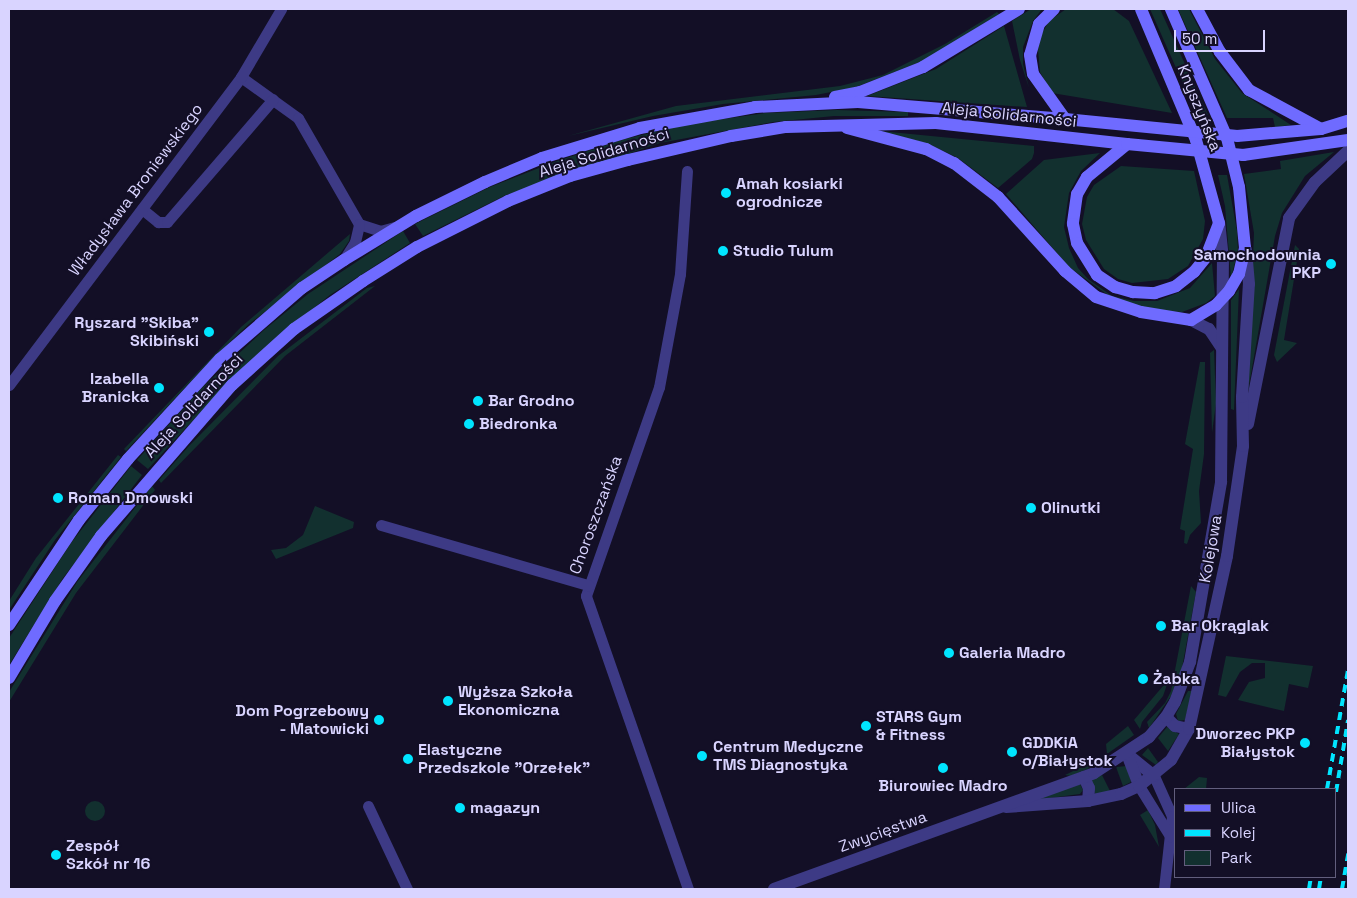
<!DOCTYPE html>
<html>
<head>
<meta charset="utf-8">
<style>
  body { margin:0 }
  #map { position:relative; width:1357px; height:898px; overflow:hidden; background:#130f26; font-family:"Space Grotesk",sans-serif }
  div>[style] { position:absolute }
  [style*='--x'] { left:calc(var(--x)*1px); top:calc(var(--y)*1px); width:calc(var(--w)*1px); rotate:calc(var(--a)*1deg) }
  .green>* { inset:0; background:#12302f }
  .round { border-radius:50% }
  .minor>* { height:11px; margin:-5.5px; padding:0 5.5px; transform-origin:5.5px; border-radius:5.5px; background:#3d3a85 }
  .tertiary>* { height:12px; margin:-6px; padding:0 6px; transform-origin:6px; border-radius:6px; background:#3d3a85 }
  .secondary>* { height:12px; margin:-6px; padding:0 6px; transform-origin:6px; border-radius:6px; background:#6f6bff }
  .rail>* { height:4px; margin-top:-2px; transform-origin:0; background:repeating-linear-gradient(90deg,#00e5ff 0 8px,transparent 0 14px) }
  .secondary-bridge>* { height:12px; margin:-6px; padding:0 6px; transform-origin:6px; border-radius:6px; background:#6f6bff }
  .dots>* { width:14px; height:14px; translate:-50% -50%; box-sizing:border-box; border:2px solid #130f26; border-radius:50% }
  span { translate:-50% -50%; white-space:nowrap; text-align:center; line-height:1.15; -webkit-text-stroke:4px #130f26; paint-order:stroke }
  .street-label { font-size:16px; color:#d9d4ff }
  .poi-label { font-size:16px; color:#d9d4ff; font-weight:700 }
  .left { translate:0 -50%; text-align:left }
  .right { translate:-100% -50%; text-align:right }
  .frame { position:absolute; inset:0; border:10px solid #d9d4ff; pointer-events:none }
  .legend { position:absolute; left:1174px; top:788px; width:162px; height:90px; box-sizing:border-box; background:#130f26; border:1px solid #625e7d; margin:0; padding:6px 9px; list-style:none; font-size:15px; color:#d9d4ff }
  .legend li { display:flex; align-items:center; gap:10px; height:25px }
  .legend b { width:25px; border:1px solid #625e7d }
  .scale { position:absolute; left:1174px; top:30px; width:91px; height:22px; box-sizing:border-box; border:2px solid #d9d4ff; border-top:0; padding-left:6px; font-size:15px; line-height:18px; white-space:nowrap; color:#d9d4ff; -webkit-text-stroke:4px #130f26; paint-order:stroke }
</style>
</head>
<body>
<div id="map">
  <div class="green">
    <i style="clip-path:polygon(1031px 9px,1042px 9px,1033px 21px,1023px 47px,1023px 64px,1029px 88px,1020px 60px,1012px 21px)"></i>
    <i style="clip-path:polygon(1066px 9px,1113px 9px,1129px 21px,1172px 113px,1052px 93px,1040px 72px,1038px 50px,1041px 35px,1049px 21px)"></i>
    <i style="clip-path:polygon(1150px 9px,1160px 9px,1208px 115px,1196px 113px)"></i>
    <i style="clip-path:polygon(1178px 9px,1189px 9px,1215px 59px,1242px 93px,1291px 125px,1275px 127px,1273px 118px,1227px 118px)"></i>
    <i style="clip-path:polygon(997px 12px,999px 14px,925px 60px,856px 87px,816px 95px,723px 104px,653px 116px,568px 136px,676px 106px,840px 86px,883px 75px,945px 44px)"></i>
    <i style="clip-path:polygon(1004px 26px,1027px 107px,867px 96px,936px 69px)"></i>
    <i style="clip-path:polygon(837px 110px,908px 112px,908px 116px,834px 116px,773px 122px,660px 143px,506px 195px,423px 236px,415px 224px,490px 187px,557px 161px,625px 139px,688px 124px,765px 113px)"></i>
    <i style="clip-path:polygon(880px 131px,1034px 146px,1034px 153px,1032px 159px,998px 188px,958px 158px,929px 144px)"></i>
    <i style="clip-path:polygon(1334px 152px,1305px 176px,1282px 213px,1275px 236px,1247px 397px,1254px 233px,1244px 174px,1281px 169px,1280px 161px)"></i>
    <i style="clip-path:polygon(1100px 153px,1081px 171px,1069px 193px,1064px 227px,1069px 248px,1078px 268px,1088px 279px,1112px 296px,1134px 301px,1157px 301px,1190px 288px,1212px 263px,1215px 296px,1206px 303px,1182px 312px,1164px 311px,1136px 307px,1112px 298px,1069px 267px,1006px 194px,1044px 160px)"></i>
    <i style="clip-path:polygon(1121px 166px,1194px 171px,1205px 221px,1203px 239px,1188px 266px,1168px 279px,1132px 283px,1118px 279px,1104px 269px,1086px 240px,1082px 224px,1087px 197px,1094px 185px)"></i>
    <i style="clip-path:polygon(1218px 175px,1227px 175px,1237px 231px,1238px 251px,1231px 278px,1225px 206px)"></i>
    <i style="clip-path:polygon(403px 231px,410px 243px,330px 295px,273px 341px,221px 390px,148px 469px,137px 460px,202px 388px,264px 330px,308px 294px)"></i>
    <i style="clip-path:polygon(350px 234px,349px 241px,340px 254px,249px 324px,207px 364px,126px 451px,124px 449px,241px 327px)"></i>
    <i style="clip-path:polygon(1295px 245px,1299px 249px,1284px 340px,1297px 343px,1277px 362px,1274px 355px)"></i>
    <i style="clip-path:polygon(375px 286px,285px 356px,161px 483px,159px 480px,188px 447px,278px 356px,367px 288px)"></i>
    <i style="clip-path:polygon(1239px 289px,1234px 410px,1231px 409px,1231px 300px)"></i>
    <i style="clip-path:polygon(1214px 350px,1216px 403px,1212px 433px,1210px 353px)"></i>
    <i style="clip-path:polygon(1200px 362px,1205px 362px,1204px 454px,1199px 491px,1201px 523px,1190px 535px,1187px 544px,1184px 543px,1185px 531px,1180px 529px,1193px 449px,1185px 444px)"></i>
    <i style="clip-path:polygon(118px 455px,121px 457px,55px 540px,9px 610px,9px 601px,36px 558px)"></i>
    <i style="clip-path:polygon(131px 466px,142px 475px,63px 578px,9px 665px,9px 638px,71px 543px)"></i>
    <i style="clip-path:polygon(152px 486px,155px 490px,76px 593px,9px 702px,9px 692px,77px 582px)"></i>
    <i style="clip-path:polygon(315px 506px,354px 522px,353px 528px,276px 559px,271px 550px,286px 548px,303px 535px)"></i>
    <i style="clip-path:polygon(1191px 586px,1196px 592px,1182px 668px,1171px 696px,1149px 728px,1147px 722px,1165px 703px,1171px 691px)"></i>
    <i style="clip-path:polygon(1226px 656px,1313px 666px,1309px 684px,1308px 688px,1289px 684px,1284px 711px,1238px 700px,1249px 682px,1265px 678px,1265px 663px,1252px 663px,1240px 672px,1226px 697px,1218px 695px)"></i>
    <i style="clip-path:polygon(1169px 679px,1163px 696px,1142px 722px,1140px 729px,1134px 720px)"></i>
    <i style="clip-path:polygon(1188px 691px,1192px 691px,1185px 720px,1178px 721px,1176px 714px)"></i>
    <i style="clip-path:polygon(1128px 726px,1134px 735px,1107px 754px,1106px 744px)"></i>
    <i style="clip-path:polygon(1167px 727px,1179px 734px,1168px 751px,1158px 738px)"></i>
    <i style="clip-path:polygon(1148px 748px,1158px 762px,1156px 765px,1142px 755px)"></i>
    <i style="clip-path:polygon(1094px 761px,1097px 765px,1071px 776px,1065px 775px)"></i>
    <i style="clip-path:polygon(1127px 766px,1131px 782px,1123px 786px,1116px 767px)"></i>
    <i style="clip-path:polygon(1102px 775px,1110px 791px,1095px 794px,1091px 779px)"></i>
    <i style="clip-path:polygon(1199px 777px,1207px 778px,1206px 789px,1184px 789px)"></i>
    <i style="clip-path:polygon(1080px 784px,1083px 790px,1080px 794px,1028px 801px)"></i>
    <i class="round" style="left:85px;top:801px;width:20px;height:20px"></i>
    <i style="clip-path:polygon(1148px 810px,1155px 825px,1159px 847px,1140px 815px)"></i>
  </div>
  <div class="minor">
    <i style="--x:241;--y:77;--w:70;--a:35.7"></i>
    <i style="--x:298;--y:118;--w:122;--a:60.1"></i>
    <i style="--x:359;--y:224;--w:22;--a:18"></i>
    <i style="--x:380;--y:231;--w:16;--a:-15"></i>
    <i style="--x:687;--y:171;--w:103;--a:93.9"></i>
    <i style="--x:680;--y:274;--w:115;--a:100.5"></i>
    <i style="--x:659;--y:387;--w:221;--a:109.3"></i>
    <i style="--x:586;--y:596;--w:310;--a:70.8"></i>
    <i style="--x:142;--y:209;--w:21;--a:39"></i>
    <i style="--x:158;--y:222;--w:9;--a:0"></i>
    <i style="--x:167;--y:222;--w:162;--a:-49.2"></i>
    <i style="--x:345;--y:258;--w:19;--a:-58"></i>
    <i style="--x:355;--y:242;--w:18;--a:-77"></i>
    <i style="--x:9;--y:385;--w:386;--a:-53"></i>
    <i style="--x:241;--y:77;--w:79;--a:-59.5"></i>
    <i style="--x:381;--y:525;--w:216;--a:16.2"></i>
    <i style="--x:1154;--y:776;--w:44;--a:65.8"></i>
    <i style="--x:1172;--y:816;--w:73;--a:96.3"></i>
    <i style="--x:1139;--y:786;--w:59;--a:58.2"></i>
    <i style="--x:368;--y:806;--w:92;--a:64.8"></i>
  </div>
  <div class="tertiary">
    <i style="--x:1191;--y:320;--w:20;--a:27"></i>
    <i style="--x:1209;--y:329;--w:23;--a:56"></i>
    <i style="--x:1248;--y:424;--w:210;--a:-78.7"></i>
    <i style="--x:1289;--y:218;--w:44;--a:-54.2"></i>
    <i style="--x:1315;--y:182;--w:45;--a:-43.2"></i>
    <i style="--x:1166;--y:717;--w:13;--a:45"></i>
    <i style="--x:1175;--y:726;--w:14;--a:12"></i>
    <i style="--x:1127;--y:754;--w:35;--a:39"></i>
    <i style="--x:1127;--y:754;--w:34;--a:69"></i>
    <i style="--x:1084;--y:777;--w:12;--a:66"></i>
    <i style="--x:1089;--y:788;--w:13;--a:94"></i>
    <i style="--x:1006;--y:807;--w:82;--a:-4.2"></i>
    <i style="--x:1088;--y:801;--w:34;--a:-12"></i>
    <i style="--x:1121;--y:794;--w:20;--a:-24"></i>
    <i style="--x:1139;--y:786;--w:41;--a:-39.1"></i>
    <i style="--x:1171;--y:760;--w:36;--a:-60"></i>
    <i style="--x:1189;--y:729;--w:177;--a:-77.6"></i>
    <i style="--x:1227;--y:556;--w:111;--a:-81.7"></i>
    <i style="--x:1243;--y:446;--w:49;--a:-91.2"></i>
    <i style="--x:1242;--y:397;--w:113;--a:-86.5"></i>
    <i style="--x:1249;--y:284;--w:34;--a:-95"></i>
    <i style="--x:774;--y:889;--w:340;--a:-19.9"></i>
    <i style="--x:1094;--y:773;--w:66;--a:-33.2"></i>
    <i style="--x:1149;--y:737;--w:26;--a:-50"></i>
    <i style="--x:1166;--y:717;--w:17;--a:-59"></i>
    <i style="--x:1175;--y:702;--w:43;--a:-69.4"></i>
    <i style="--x:1190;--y:662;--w:183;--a:-80.2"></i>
    <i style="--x:1221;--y:482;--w:223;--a:-89.5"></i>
    <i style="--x:1223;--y:259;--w:36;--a:-96"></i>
  </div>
  <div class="secondary">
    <i style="--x:1054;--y:9;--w:21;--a:135"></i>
    <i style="--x:1039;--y:24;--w:32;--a:106"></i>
    <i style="--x:1030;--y:55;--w:19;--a:81"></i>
    <i style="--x:1033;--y:74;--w:55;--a:54.6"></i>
    <i style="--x:1197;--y:9;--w:49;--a:61.9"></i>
    <i style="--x:1220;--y:52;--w:48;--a:52.7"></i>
    <i style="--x:1249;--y:90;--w:82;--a:28.4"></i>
    <i style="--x:835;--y:97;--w:25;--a:-11"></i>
    <i style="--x:860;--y:92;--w:68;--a:-21.6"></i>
    <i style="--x:923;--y:67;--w:112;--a:-31.1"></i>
    <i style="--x:847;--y:128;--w:82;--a:14.9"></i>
    <i style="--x:926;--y:149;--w:31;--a:27"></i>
    <i style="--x:954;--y:163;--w:56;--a:37.7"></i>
    <i style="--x:998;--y:197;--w:100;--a:47.8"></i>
    <i style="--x:1065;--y:271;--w:40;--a:40"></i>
    <i style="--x:1096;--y:297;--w:47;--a:18.4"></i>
    <i style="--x:1141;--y:312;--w:51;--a:9.1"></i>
    <i style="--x:1191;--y:320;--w:29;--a:-31"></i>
    <i style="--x:1216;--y:305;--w:19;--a:-47"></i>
    <i style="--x:1229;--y:291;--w:20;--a:-60"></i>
    <i style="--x:1239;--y:274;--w:27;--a:-77"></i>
    <i style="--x:1245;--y:248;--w:61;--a:-95.6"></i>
    <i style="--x:1239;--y:187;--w:50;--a:-103.8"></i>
    <i style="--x:1227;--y:138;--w:141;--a:-113.5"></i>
    <i style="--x:1237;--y:136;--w:84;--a:-4.8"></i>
    <i style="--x:1321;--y:129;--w:28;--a:-17"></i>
    <i style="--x:1127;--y:144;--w:52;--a:140.5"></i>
    <i style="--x:1087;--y:177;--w:20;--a:120"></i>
    <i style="--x:1077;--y:194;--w:30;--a:98"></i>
    <i style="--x:1073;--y:224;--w:19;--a:78"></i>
    <i style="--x:1077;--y:243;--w:38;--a:58"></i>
    <i style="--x:1097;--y:275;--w:22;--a:34"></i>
    <i style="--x:1115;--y:287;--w:19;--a:16"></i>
    <i style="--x:1133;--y:292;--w:22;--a:3"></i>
    <i style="--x:1155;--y:293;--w:22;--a:-18"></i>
    <i style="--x:1176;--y:286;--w:23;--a:-38"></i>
    <i style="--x:1194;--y:272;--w:19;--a:-51"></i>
    <i style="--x:1206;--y:257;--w:36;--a:-69"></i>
    <i style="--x:1219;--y:223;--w:86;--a:-105.5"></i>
    <i style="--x:1196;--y:140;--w:142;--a:-112.8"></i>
    <i style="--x:1243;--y:155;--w:106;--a:-8.1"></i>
    <i style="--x:9;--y:625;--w:126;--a:-56.3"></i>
    <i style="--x:79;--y:520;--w:78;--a:-51.2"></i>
    <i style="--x:128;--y:459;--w:136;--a:-47.4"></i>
    <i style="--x:220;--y:359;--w:108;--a:-40.9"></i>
    <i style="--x:302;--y:288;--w:50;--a:-33.7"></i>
    <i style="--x:344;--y:260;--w:84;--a:-31.4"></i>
    <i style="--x:416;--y:216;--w:77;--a:-26.2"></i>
    <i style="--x:485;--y:182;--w:62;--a:-22.8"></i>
    <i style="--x:542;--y:158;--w:102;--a:-17"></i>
    <i style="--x:640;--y:128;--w:117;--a:-10.3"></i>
    <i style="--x:755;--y:107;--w:103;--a:-2.8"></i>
    <i style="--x:858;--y:102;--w:208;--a:4.7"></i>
    <i style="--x:9;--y:678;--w:90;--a:-59.1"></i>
    <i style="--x:55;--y:601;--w:80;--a:-54.7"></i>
    <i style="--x:101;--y:536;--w:200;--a:-49.1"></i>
    <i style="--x:232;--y:385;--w:84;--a:-42.1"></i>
    <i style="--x:294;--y:329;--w:84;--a:-34.8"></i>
    <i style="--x:363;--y:281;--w:64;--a:-32.2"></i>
    <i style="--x:417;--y:247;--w:102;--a:-26.8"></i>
    <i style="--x:508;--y:201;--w:67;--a:-22"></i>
    <i style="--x:570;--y:176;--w:60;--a:-15.4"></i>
    <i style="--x:628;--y:160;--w:106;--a:-13.1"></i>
    <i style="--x:731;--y:136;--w:56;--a:-9.3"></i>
    <i style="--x:786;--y:127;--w:150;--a:-1.5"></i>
    <i style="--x:936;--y:123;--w:192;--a:6.3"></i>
  </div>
  <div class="rail">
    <i style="--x:1327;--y:789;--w:121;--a:-80"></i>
    <i style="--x:1336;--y:792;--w:73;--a:-80.5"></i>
    <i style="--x:1309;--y:889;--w:12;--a:-81"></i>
    <i style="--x:1319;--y:889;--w:12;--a:-81"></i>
    <i style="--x:1342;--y:889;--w:36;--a:-80"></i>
  </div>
  <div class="secondary-bridge">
    <i style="--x:1065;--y:119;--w:173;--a:5.6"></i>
    <i style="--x:1127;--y:144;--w:117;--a:5.4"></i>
  </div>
  <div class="dots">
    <i style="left:726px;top:193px;background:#00e5ff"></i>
    <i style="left:723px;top:251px;background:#00e5ff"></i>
    <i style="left:1331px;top:264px;background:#00e5ff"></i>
    <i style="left:209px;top:332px;background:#00e5ff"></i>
    <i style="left:159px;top:388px;background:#00e5ff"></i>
    <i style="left:478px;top:401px;background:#00e5ff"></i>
    <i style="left:469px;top:424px;background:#00e5ff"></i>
    <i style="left:58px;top:498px;background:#00e5ff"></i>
    <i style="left:1031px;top:508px;background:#00e5ff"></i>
    <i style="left:1161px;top:626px;background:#00e5ff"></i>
    <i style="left:949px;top:653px;background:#00e5ff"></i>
    <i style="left:1143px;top:679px;background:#00e5ff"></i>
    <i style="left:448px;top:701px;background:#00e5ff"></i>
    <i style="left:379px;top:720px;background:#00e5ff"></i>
    <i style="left:866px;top:726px;background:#00e5ff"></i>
    <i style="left:1305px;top:743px;background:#00e5ff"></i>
    <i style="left:1012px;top:752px;background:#00e5ff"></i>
    <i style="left:702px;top:756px;background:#00e5ff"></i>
    <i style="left:408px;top:759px;background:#00e5ff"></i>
    <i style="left:943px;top:768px;background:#00e5ff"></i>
    <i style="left:460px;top:808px;background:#00e5ff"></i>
    <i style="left:56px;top:855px;background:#00e5ff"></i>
  </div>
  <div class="street-label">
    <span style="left:1199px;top:108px;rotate:68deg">Knyszyńska</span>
    <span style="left:1009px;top:115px;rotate:6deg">Aleja Solidarności</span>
    <span style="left:604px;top:153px;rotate:-17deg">Aleja Solidarności</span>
    <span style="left:136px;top:190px;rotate:-53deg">Władysława Broniewskiego</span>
    <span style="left:194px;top:406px;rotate:-47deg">Aleja Solidarności</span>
    <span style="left:596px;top:515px;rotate:-70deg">Choroszczańska</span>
    <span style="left:1211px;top:549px;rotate:-80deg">Kolejowa</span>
    <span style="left:883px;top:832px;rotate:-20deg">Zwycięstwa</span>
  </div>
  <div class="poi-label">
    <span class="left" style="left:736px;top:193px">Amah kosiarki<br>ogrodnicze</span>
    <span class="left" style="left:733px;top:251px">Studio Tulum</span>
    <span class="right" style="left:1321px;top:264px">Samochodownia<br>PKP</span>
    <span class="right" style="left:199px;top:332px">Ryszard "Skiba"<br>Skibiński</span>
    <span class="right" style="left:149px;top:388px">Izabella<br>Branicka</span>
    <span class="left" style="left:488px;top:401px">Bar Grodno</span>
    <span class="left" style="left:479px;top:424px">Biedronka</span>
    <span class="left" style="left:68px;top:498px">Roman Dmowski</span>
    <span class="left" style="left:1041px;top:508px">Olinutki</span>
    <span class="left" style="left:1171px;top:626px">Bar Okrąglak</span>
    <span class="left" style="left:959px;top:653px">Galeria Madro</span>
    <span class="left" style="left:1153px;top:679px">Żabka</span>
    <span class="left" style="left:458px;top:701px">Wyższa Szkoła<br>Ekonomiczna</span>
    <span class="right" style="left:369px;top:720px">Dom Pogrzebowy<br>- Matowicki</span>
    <span class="left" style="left:876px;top:726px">STARS Gym<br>&amp; Fitness</span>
    <span class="right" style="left:1295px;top:743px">Dworzec PKP<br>Białystok</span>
    <span class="left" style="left:1022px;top:752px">GDDKiA<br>o/Białystok</span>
    <span class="left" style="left:713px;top:756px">Centrum Medyczne<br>TMS Diagnostyka</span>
    <span class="left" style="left:418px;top:759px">Elastyczne<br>Przedszkole "Orzełek"</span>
    <span style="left:943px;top:786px">Biurowiec Madro</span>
    <span class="left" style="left:470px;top:808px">magazyn</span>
    <span class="left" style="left:66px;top:855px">Zespół<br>Szkół nr 16</span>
  </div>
  <div class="frame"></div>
  <ul class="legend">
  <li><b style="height:6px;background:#6f6bff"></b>Ulica</li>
  <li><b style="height:6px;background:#00e5ff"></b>Kolej</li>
  <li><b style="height:14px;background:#12302f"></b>Park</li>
  </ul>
  <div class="scale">50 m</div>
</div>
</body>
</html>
